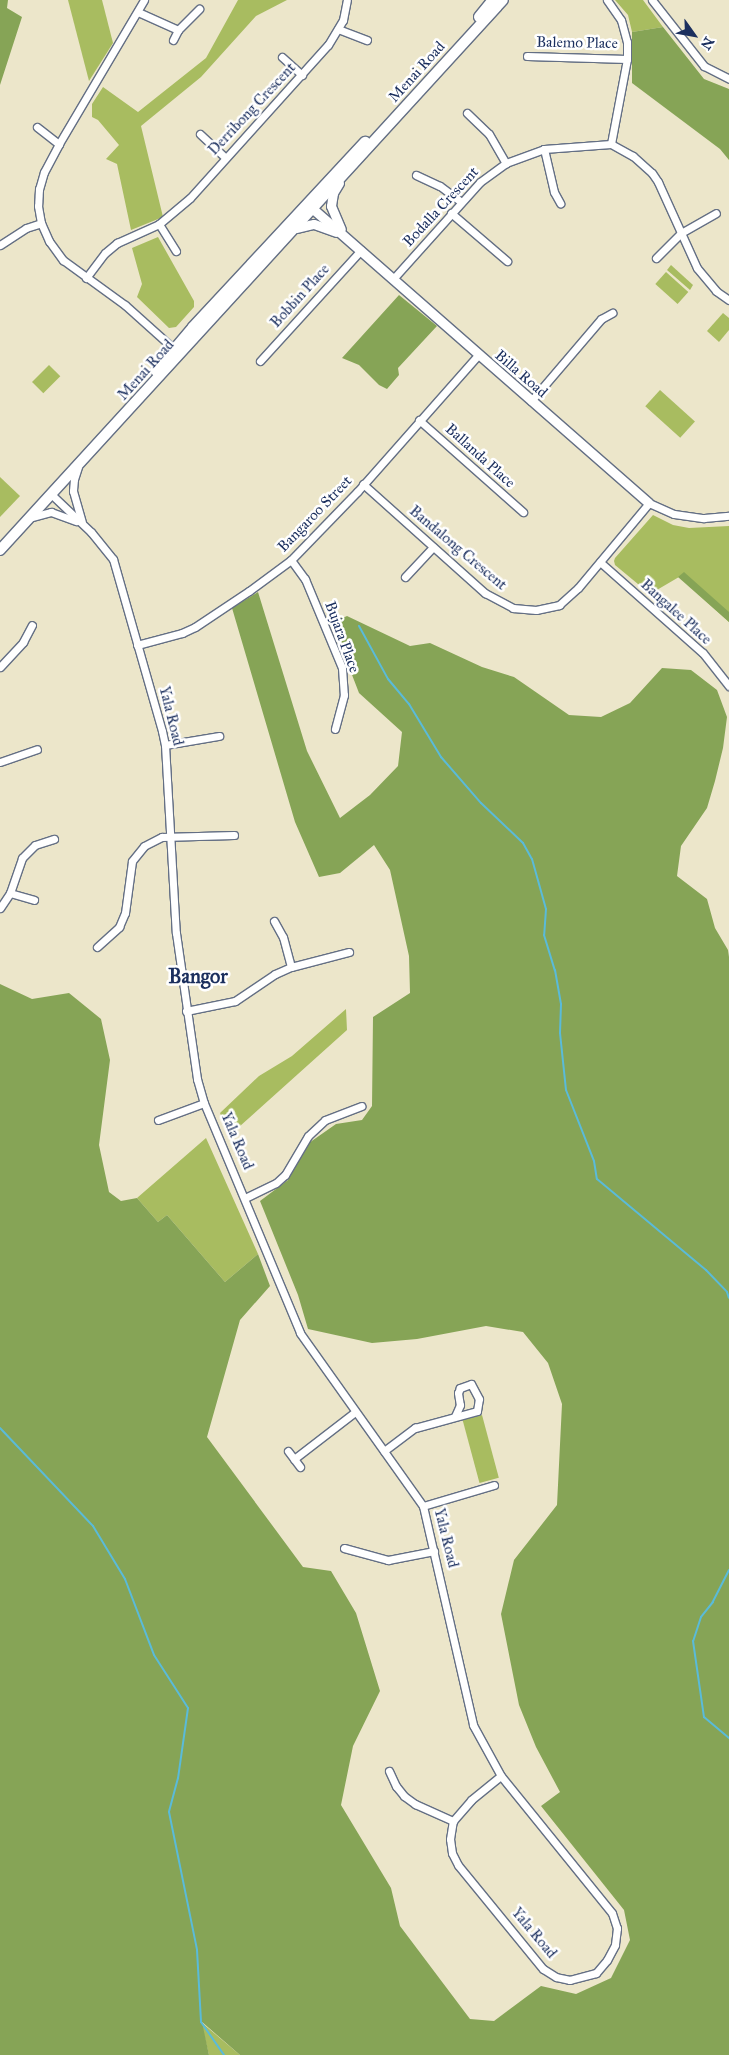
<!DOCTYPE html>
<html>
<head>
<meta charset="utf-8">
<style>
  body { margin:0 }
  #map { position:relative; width:729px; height:2055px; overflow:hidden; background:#ece6ca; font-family:"IM FELL Great Primer",serif }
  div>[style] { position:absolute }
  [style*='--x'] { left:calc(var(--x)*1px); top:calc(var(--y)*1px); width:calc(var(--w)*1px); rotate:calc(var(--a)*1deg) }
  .green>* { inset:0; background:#a8bc60; transform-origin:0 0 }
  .forest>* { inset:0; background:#86a456 }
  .stream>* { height:2px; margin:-1px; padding:0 1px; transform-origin:1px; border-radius:1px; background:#5abbd9 }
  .roads { filter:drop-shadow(1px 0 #646f84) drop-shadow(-1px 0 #646f84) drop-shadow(0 1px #646f84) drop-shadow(0 -1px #646f84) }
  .minor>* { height:7px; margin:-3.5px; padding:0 3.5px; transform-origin:3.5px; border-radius:3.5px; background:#fff }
  .tertiary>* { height:9px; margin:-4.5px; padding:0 4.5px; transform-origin:4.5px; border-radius:4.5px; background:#fff }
  .secondary>* { height:10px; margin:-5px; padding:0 5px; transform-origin:5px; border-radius:5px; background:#fff }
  span { translate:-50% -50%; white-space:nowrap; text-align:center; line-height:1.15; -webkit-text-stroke:5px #fff; paint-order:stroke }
  .street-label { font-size:15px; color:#1b2f5e }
  .district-label { font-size:20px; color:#1b2f5e; font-weight:700 }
  .north { position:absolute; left:669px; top:10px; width:50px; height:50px; -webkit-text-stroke:4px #fff; paint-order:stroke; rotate:122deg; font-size:14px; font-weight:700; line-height:20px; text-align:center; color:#1b2f5e }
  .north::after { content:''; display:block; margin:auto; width:18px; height:22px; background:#1b2f5e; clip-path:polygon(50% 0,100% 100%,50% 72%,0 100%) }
</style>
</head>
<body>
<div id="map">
  <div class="green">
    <i style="clip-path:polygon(68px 0,102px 0,113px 43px,89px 81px)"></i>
    <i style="clip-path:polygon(238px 0,287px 0,256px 16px,201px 77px,141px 126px,163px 217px,131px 230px,117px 164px,106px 159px,119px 145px,98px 120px,92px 117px,92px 104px,103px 87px,138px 112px,206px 58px)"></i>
    <i style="clip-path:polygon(615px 0,643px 0,663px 27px,632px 32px,628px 15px)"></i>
    <i style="clip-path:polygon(158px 237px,194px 301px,194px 307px,176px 327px,169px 328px,137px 297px,142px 284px,132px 248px)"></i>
    <i style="clip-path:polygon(671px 265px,693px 285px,690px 290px,667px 270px)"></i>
    <i style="left:666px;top:272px;width:30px;height:16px;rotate:42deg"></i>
    <i style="clip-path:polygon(723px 313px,729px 318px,729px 330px,719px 342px,707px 331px)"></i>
    <i style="left:49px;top:365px;width:16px;height:24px;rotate:45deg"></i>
    <i style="left:660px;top:390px;width:47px;height:22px;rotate:42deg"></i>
    <i style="clip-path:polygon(0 477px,20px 496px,0 517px)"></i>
    <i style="clip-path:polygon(653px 515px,673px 525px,689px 528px,729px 526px,729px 622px,679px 577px,650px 594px,615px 565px,614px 561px,615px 558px)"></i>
    <i style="clip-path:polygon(346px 1009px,347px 1030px,230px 1135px,220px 1113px,259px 1076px,292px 1056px)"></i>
    <i style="clip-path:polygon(206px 1138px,258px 1254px,225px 1282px,167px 1215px,158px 1222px,137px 1198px)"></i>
    <i style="left:482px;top:1415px;width:65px;height:20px;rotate:75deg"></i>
    <i style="clip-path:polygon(201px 2022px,240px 2055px,209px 2055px)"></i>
  </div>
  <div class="forest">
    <i style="clip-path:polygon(0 0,8px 0,7px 8px,22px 17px,0 85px)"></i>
    <i style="clip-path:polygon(663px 27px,704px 79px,729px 89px,729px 160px,720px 149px,632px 83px,632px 32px)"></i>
    <i style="clip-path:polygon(399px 295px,437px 326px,398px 368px,399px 375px,387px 389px,379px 385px,359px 365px,342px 358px)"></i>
    <i style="clip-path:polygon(684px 572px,729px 612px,729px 622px,678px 577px)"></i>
    <i style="clip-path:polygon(258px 592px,307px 751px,340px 818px,370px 795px,398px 766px,402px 732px,359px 693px,332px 623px,347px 616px,410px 646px,430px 643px,482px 667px,514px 677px,569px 715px,601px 717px,630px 703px,662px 668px,691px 670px,717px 690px,727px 717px,723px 748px,715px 781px,707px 808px,681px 846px,677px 876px,707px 899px,715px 928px,728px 950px,729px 957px,729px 2055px,240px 2055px,202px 2022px,209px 2055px,0 2055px,0 984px,32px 999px,69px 993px,101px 1019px,110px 1060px,99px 1145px,109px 1192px,121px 1201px,137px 1198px,158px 1222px,167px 1215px,225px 1282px,258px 1254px,270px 1286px,240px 1320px,207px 1437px,303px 1567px,331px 1571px,356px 1613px,380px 1691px,353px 1746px,341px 1805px,391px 1888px,400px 1926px,470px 2019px,494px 2021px,541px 1986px,576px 1994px,611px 1978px,630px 1940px,624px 1910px,541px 1806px,560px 1792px,536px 1747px,519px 1705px,501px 1614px,514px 1560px,557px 1505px,562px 1404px,548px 1363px,523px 1332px,486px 1326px,417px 1339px,372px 1343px,308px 1329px,298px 1295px,260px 1201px,288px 1180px,306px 1145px,336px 1124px,362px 1120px,372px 1106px,373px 1017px,410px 993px,409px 956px,390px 870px,374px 845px,340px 873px,319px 877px,295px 822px,232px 608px)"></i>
  </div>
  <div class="stream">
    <i style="--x:359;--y:626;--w:60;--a:61.3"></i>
    <i style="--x:388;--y:679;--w:33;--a:50"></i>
    <i style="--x:409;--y:704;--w:62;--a:58.9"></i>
    <i style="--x:441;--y:757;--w:61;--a:49"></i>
    <i style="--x:481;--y:803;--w:58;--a:43.6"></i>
    <i style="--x:523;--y:843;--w:18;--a:61"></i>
    <i style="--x:532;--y:859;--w:52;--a:74.4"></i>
    <i style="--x:546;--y:909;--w:26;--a:94"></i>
    <i style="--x:544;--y:935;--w:37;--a:73"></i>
    <i style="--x:555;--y:970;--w:35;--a:80"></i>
    <i style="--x:561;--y:1004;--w:29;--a:92"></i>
    <i style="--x:560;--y:1033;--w:57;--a:84"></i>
    <i style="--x:566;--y:1090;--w:76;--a:68.5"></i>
    <i style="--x:594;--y:1161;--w:18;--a:81"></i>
    <i style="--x:597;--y:1179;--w:142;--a:39.9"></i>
    <i style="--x:706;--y:1270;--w:30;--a:46"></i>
    <i style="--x:727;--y:1292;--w:6;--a:72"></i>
    <i style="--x:0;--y:1428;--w:135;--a:46.5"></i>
    <i style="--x:93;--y:1526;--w:62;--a:58.9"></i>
    <i style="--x:125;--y:1579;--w:81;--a:69.1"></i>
    <i style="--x:154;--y:1655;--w:63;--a:57.3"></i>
    <i style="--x:188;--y:1708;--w:71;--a:98.1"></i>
    <i style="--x:178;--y:1778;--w:35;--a:105"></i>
    <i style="--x:169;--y:1812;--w:141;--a:78.5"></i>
    <i style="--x:197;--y:1950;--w:72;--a:86.8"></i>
    <i style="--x:201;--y:2022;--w:40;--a:55.1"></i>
    <i style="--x:729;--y:1570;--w:36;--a:117"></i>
    <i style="--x:713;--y:1602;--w:19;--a:129"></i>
    <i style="--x:701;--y:1617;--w:25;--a:108"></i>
    <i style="--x:693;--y:1641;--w:77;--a:81.8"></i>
    <i style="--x:704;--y:1717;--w:33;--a:40"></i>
  </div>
  <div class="roads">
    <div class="minor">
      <i style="--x:144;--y:0;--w:167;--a:120.6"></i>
      <i style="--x:59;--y:144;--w:32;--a:118"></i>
      <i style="--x:44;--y:172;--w:18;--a:106"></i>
      <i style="--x:39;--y:189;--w:17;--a:93"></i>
      <i style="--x:38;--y:206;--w:17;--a:80"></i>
      <i style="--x:41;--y:223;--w:20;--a:66"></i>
      <i style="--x:49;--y:241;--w:24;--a:54"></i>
      <i style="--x:63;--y:260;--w:77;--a:36"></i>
      <i style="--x:125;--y:305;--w:66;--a:41.9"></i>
      <i style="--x:607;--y:0;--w:24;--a:55"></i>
      <i style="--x:621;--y:20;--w:23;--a:75"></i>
      <i style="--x:627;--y:42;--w:17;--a:90"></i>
      <i style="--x:627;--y:59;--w:86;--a:100.7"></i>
      <i style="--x:652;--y:0;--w:84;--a:51.8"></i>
      <i style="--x:704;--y:66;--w:28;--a:27"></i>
      <i style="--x:138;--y:12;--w:44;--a:24.2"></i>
      <i style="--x:338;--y:29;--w:31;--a:21"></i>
      <i style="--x:173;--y:40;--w:11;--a:-63"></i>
      <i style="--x:178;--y:30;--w:30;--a:-45"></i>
      <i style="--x:527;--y:56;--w:100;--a:1.7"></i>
      <i style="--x:282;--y:57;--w:27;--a:42"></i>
      <i style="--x:467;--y:113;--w:30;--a:44"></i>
      <i style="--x:489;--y:134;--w:34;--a:60"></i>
      <i style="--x:37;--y:127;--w:28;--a:38"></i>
      <i style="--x:200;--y:134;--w:34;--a:43"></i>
      <i style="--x:544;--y:149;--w:44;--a:76.9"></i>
      <i style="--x:554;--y:192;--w:13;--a:61"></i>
      <i style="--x:416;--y:175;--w:26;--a:25"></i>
      <i style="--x:440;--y:186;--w:26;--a:37"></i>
      <i style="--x:451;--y:213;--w:74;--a:40.6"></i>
      <i style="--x:159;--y:224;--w:32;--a:58"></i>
      <i style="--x:0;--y:245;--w:31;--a:-33"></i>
      <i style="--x:26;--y:228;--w:16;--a:-18"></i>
      <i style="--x:656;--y:258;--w:35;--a:-45"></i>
      <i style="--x:681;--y:233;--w:40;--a:-29.7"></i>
      <i style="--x:86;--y:278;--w:31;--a:-53"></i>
      <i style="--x:105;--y:253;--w:16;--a:-40"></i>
      <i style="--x:117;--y:243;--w:46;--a:-24.3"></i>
      <i style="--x:159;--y:224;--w:40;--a:-40"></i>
      <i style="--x:190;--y:198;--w:206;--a:-48"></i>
      <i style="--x:328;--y:45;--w:29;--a:-59"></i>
      <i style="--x:343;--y:20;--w:20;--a:-79"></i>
      <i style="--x:393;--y:279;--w:130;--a:-48.1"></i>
      <i style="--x:480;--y:182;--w:32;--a:-36"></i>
      <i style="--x:506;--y:163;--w:40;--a:-20.2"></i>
      <i style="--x:544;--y:149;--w:67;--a:-4.3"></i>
      <i style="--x:611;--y:144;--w:25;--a:29"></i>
      <i style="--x:633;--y:156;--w:25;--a:42"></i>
      <i style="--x:652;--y:173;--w:11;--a:56"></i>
      <i style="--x:658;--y:182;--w:94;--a:65.6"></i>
      <i style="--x:697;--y:268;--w:30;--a:50"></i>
      <i style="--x:716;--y:291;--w:16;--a:35"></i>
      <i style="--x:260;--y:361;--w:150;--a:-47.7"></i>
      <i style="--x:531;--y:401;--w:108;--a:-49.5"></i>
      <i style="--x:601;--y:319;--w:13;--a:-29"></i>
      <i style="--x:419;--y:420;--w:139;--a:41.5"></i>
      <i style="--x:78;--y:467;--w:13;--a:108"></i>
      <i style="--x:74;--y:479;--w:12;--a:95"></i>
      <i style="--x:73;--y:491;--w:32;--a:74"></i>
      <i style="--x:363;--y:484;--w:164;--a:41.8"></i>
      <i style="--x:485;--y:593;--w:32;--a:28"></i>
      <i style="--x:513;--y:608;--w:23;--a:5"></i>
      <i style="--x:536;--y:610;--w:24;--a:-12"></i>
      <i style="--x:559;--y:605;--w:25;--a:-42"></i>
      <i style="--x:578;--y:588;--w:111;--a:-50.1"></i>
      <i style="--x:649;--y:503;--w:27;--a:24"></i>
      <i style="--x:674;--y:514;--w:30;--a:8"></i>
      <i style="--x:704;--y:518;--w:25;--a:-5"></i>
      <i style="--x:52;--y:495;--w:54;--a:43.5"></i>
      <i style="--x:91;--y:532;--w:35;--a:51"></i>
      <i style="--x:113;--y:559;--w:179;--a:74.1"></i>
      <i style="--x:162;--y:731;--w:14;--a:78"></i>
      <i style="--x:165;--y:745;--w:188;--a:86.7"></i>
      <i style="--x:176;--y:933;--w:148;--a:81.8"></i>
      <i style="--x:197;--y:1079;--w:25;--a:74"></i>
      <i style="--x:204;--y:1103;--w:249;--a:67.3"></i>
      <i style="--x:300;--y:1333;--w:212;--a:54.6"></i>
      <i style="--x:423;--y:1506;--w:225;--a:77.1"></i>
      <i style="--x:473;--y:1725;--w:58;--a:61.2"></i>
      <i style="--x:501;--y:1776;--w:176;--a:51"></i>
      <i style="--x:612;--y:1913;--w:16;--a:72"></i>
      <i style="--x:617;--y:1928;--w:17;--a:97"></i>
      <i style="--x:615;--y:1945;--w:17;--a:118"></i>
      <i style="--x:607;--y:1960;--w:17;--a:130"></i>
      <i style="--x:596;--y:1973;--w:27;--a:165"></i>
      <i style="--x:570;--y:1980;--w:14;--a:-168"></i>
      <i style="--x:556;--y:1977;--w:15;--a:-148"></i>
      <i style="--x:543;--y:1969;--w:134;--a:-129.3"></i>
      <i style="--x:458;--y:1865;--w:13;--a:-117"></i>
      <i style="--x:452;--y:1853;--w:14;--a:-98"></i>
      <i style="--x:450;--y:1839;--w:18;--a:-81"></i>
      <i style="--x:453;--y:1821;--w:28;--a:-49"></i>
      <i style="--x:471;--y:1800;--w:38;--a:-39"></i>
      <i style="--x:32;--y:517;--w:20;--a:-15"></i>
      <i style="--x:51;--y:512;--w:27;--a:20"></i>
      <i style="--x:291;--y:560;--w:24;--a:54"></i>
      <i style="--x:305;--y:579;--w:96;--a:67.4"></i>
      <i style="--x:342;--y:668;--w:27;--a:86"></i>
      <i style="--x:344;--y:695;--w:35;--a:105"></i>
      <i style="--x:600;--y:562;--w:137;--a:41.5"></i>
      <i style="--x:703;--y:653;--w:42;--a:51.8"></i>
      <i style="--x:405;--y:577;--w:41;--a:-47"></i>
      <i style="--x:137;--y:645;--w:47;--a:-14.9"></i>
      <i style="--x:182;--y:633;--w:14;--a:-25"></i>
      <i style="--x:195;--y:627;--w:65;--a:-33.7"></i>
      <i style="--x:249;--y:591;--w:52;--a:-36.4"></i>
      <i style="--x:291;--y:560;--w:95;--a:-45.9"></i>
      <i style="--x:357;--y:492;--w:183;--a:-48.5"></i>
      <i style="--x:0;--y:667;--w:34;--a:-47"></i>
      <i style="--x:23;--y:642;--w:19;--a:-62"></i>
      <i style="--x:165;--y:745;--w:55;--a:-9.5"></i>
      <i style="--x:0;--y:762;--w:39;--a:-19"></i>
      <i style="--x:10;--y:893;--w:25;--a:16"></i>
      <i style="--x:0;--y:908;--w:18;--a:-56"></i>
      <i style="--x:10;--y:893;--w:37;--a:-71"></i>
      <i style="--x:22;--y:858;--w:18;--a:-45"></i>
      <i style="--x:35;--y:845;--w:20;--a:-18"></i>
      <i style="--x:274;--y:921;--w:18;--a:61"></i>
      <i style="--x:283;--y:937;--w:31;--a:75"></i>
      <i style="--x:97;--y:947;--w:30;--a:-42"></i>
      <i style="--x:119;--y:927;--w:15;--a:-67"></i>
      <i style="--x:125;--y:913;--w:52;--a:-82.3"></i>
      <i style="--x:132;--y:861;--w:19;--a:-51"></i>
      <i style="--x:144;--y:846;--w:20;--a:-27"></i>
      <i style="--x:162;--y:837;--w:72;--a:-1.6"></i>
      <i style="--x:186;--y:1011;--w:50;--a:-11.5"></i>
      <i style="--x:235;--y:1001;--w:48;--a:-34"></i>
      <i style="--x:275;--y:974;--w:17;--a:-24"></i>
      <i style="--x:291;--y:967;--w:60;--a:-14.5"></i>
      <i style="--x:158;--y:1120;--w:49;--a:-20.3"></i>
      <i style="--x:245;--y:1198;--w:34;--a:-26"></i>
      <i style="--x:276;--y:1183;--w:12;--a:-42"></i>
      <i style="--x:285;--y:1175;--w:45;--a:-59.5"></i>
      <i style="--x:308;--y:1136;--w:23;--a:-43"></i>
      <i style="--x:325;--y:1120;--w:39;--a:-21"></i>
      <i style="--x:288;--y:1451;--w:20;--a:53"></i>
      <i style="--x:384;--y:1451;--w:39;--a:-37"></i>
      <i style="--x:415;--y:1428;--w:64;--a:-15.3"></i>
      <i style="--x:477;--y:1411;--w:12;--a:-81"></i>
      <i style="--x:479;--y:1399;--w:17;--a:-118"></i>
      <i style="--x:471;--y:1384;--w:12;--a:160"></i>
      <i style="--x:460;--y:1388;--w:5;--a:112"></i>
      <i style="--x:458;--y:1393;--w:12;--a:81"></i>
      <i style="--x:460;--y:1405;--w:12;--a:114"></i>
      <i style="--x:294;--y:1459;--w:77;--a:-37.6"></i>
      <i style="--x:423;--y:1506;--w:74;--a:-16.5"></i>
      <i style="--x:344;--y:1548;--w:46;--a:15.3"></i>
      <i style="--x:388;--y:1560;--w:47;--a:-11.1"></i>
      <i style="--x:389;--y:1771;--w:17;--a:65"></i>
      <i style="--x:396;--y:1786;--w:13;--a:51"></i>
      <i style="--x:404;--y:1796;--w:14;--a:36"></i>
      <i style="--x:415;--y:1804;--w:42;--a:24.1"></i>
    </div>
    <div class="tertiary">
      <i style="--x:339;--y:183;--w:12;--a:121"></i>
      <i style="--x:333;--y:193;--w:13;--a:99"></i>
      <i style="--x:331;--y:206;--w:25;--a:67"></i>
      <i style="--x:313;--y:209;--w:446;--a:41.2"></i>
      <i style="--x:296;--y:228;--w:18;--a:-13"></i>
      <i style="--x:314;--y:224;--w:23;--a:20"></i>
    </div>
    <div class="secondary">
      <i style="--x:479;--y:17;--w:22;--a:-51"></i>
      <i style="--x:156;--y:371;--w:57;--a:-49.9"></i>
      <i style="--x:193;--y:327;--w:253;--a:-47.1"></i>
      <i style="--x:0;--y:550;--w:745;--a:-47.56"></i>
    </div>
  </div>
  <div class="street-label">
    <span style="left:577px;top:43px;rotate:1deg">Balemo Place</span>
    <span style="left:417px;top:72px;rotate:-48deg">Menai Road</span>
    <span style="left:252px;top:109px;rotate:-47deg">Derribong Crescent</span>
    <span style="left:441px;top:207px;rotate:-47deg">Bodalla Crescent</span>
    <span style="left:300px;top:296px;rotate:-48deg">Bobbin Place</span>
    <span style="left:146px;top:370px;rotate:-48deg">Menai Road</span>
    <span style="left:521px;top:374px;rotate:41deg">Billa Road</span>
    <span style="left:480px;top:456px;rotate:42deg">Ballanda Place</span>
    <span style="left:315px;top:514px;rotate:-46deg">Bangaroo Street</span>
    <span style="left:458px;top:548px;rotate:40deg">Bandalong Crescent</span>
    <span style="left:676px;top:612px;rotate:42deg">Bangalee Place</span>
    <span style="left:342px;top:637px;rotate:70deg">Bujara Place</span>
    <span style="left:171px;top:716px;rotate:76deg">Yala Road</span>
    <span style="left:237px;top:1141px;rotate:67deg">Yala Road</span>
    <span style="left:446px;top:1538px;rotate:76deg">Yala Road</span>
    <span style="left:534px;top:1933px;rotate:50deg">Yala Road</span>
  </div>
  <div class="district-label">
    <span style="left:198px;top:976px">Bangor</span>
  </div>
  <div class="north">N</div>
</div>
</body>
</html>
